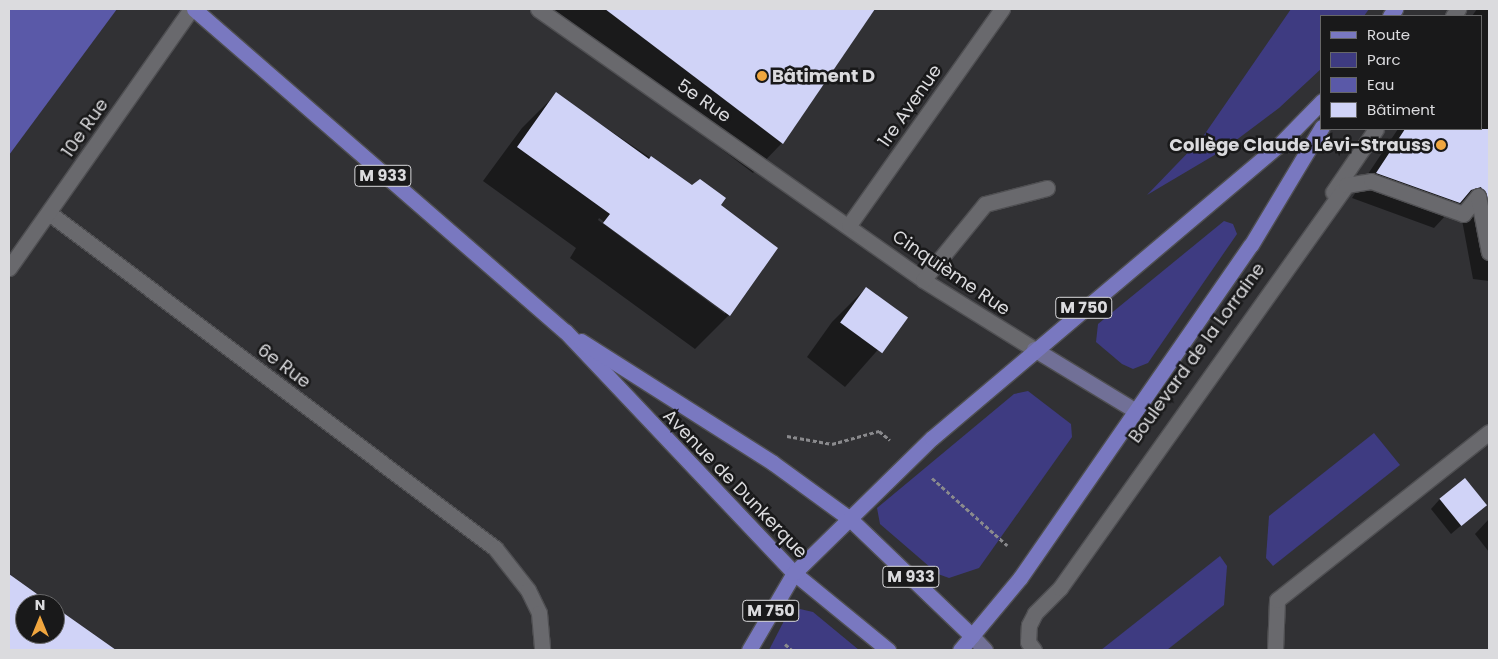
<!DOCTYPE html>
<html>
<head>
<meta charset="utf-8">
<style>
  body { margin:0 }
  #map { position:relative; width:1498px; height:659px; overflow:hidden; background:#313134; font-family:Poppins,sans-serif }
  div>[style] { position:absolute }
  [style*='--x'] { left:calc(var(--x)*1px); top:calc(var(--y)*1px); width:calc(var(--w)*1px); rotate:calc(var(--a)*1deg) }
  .green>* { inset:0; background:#3e3b81 }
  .water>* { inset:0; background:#5a59a8 }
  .shadow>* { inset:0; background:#0007 }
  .building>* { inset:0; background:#d0d3f7; transform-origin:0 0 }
  .path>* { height:3px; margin-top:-1.5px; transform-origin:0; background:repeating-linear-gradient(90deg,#8a8a8d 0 4px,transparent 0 6.5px) }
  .roads { filter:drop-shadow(1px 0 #4f4f52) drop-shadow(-1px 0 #4f4f52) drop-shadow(0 1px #4f4f52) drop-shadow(0 -1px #4f4f52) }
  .service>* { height:15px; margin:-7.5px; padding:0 7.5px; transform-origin:7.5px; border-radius:7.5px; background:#69696d }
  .pedestrian>* { height:15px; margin:-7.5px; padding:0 7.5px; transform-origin:7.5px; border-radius:7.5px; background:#69696d }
  .secondary>* { height:15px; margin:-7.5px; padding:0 7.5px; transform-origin:7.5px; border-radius:7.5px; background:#717097 }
  .primary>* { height:15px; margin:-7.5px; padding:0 7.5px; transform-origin:7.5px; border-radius:7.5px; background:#7978c0 }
  .dots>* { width:14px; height:14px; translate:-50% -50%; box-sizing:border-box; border:2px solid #19191a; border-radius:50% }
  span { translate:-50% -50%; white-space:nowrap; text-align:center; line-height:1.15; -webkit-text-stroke:5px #19191a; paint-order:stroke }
  .shield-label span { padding:1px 4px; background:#19191a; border:1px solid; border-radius:4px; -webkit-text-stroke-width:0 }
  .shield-label { font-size:16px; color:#dbdbde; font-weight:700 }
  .poi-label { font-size:18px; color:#dbdbde; font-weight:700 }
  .left { translate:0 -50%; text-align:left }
  .right { translate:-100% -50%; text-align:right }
  .street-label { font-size:18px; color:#dbdbde }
  .frame { position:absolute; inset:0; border:10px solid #dbdbde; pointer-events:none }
  .legend { position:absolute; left:1320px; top:15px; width:162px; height:115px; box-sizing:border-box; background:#19191a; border:1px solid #676768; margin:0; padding:6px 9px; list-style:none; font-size:15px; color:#dbdbde }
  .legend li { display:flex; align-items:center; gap:10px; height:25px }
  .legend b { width:25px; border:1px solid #676768 }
  .north { position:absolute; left:15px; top:594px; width:50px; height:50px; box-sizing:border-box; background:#19191a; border:1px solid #676768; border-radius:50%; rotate:0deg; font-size:14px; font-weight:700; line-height:20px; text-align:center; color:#dbdbde }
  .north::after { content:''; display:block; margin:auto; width:18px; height:22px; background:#f0a63f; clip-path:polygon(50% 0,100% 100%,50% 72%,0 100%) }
</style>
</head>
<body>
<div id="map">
  <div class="green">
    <i style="clip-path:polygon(1291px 9px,1369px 9px,1364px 16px,1322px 16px,1322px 68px,1279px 108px,1223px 150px,1147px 195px,1202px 138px)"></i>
    <i style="clip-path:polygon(1224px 221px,1233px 224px,1237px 234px,1148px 363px,1133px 369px,1122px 364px,1096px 342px,1098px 324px)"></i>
    <i style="clip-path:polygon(1028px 391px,1071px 424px,1072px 437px,979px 568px,949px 578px,938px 574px,880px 524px,877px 508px,1014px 394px)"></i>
    <i style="clip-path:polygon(1374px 433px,1400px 465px,1273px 566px,1266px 558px,1269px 516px)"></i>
    <i style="clip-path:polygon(1220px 556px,1227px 566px,1224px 605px,1167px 650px,1101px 650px)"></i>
    <i style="clip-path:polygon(800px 609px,813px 612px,859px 650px,769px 650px,785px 619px)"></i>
  </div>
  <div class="water">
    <i style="clip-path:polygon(9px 9px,117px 9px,9px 155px)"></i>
  </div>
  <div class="shadow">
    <i style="clip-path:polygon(537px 9px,874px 9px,782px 143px,753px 173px)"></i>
    <i style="clip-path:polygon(1477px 9px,1489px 9px,1489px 281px,1473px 279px,1462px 220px,1447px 214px,1434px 228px,1352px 198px,1398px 129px,1482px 129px,1482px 16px,1472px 16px)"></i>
    <i style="clip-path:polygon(evenodd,556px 94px,720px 205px,729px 315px,695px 349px,570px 258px,576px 248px,483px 181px,522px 128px,556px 94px,599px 218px,725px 311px,725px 314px,598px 220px,599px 218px)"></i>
    <i style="clip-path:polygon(866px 288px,906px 318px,845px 387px,807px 357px,832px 322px)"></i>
    <i style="clip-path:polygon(1440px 499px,1485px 505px,1451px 534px,1431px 509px)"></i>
    <i style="clip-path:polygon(1489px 519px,1489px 552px,1475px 534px)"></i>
    <i style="clip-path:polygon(9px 575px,49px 604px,25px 604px,25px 634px,55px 634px,55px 608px,114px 650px,9px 650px)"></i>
  </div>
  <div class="building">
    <i style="clip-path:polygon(605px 9px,875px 9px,783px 144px)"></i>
    <i style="clip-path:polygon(556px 92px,649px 159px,651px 156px,692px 185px,700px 179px,726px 198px,721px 205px,778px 248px,730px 316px,603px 223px,610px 214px,517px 147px)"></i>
    <i style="clip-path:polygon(1405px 129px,1489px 129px,1489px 205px,1481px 187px,1471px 190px,1460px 203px,1376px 173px)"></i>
    <i style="left:866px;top:287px;width:52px;height:44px;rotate:36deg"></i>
    <i style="left:1465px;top:478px;width:35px;height:33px;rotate:51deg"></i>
    <i style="clip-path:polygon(9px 574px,51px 604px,25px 604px,25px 634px,55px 634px,55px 607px,116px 650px,9px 650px)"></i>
  </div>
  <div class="path">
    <i style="--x:787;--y:436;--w:46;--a:10.1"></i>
    <i style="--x:832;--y:444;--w:49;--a:-15.5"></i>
    <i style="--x:879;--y:431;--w:14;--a:39"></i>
    <i style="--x:932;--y:478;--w:101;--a:41.8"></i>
    <i style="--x:785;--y:644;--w:9;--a:41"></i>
  </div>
  <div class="roads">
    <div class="service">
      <i style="--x:538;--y:9;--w:471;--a:35.1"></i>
      <i style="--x:923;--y:280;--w:131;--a:31.9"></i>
      <i style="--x:49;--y:213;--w:558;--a:36.91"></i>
      <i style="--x:495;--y:548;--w:53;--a:51.8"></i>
      <i style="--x:528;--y:590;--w:25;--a:64"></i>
      <i style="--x:539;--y:613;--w:37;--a:85"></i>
      <i style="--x:849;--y:225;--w:265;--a:-54.7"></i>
      <i style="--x:9;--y:268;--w:317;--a:-54.9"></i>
      <i style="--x:923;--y:280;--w:98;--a:-50.8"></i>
      <i style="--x:985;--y:204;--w:64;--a:-14.5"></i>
    </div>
    <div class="pedestrian">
      <i style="--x:1453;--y:16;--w:9;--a:-54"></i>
      <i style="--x:1333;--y:192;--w:76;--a:-55.7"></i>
      <i style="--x:1034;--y:650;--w:10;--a:-127"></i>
      <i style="--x:1028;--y:642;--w:17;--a:-87"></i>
      <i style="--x:1029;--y:625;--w:13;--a:-63"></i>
      <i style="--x:1035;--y:613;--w:35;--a:-45"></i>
      <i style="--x:1060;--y:588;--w:494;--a:-54.6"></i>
      <i style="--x:1346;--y:185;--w:25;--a:-9"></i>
      <i style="--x:1371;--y:181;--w:98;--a:19.7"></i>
      <i style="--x:1463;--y:214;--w:23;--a:-50"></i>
      <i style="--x:1478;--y:196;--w:57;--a:78.9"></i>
      <i style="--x:1275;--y:650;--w:50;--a:-87.7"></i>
      <i style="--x:1277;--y:600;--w:270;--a:-38.4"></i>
    </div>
    <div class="secondary">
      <i style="--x:1034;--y:349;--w:119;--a:31.3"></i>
      <i style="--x:972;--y:636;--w:19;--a:47"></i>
    </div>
    <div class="primary">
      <i style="--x:194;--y:9;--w:491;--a:41"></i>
      <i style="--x:565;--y:331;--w:333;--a:46.6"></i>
      <i style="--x:794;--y:573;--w:122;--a:39.3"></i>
      <i style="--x:1390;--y:16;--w:9;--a:-54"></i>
      <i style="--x:581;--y:341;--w:227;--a:32.4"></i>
      <i style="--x:773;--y:463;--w:95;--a:36"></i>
      <i style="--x:850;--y:519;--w:169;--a:43.8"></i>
      <i style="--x:749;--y:650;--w:89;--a:-59.7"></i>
      <i style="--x:794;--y:573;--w:193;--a:-44.4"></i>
      <i style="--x:932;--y:438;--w:453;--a:-40.2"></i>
      <i style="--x:1278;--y:146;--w:63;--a:-45.6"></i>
      <i style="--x:960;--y:650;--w:94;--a:-50.2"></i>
      <i style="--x:1020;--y:578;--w:405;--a:-55.3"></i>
      <i style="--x:1251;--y:245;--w:138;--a:-59"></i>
    </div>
  </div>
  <div class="dots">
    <i style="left:762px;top:76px;background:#f0a63f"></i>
    <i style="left:1441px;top:145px;background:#f0a63f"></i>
  </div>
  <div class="shield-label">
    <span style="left:383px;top:176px">M 933</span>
    <span style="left:1084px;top:308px">M 750</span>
    <span style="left:911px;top:577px">M 933</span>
    <span style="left:771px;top:611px">M 750</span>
  </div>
  <div class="poi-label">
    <span class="left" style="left:772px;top:76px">Bâtiment D</span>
    <span class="right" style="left:1431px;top:145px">Collège Claude Lévi-Strauss</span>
  </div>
  <div class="street-label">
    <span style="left:704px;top:101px;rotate:35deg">5e Rue</span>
    <span style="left:910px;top:106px;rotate:-55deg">1re Avenue</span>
    <span style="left:85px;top:128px;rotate:-55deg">10e Rue</span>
    <span style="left:951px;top:273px;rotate:34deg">Cinquième Rue</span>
    <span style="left:1197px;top:353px;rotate:-54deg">Boulevard de la Lorraine</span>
    <span style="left:284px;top:366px;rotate:37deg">6e Rue</span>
    <span style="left:735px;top:484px;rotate:46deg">Avenue de Dunkerque</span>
  </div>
  <div class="frame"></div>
  <ul class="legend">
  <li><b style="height:6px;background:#7978c0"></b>Route</li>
  <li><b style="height:14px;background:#3e3b81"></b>Parc</li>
  <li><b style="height:14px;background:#5a59a8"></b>Eau</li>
  <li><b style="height:14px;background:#d0d3f7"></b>Bâtiment</li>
  </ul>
  <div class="north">N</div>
</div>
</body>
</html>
